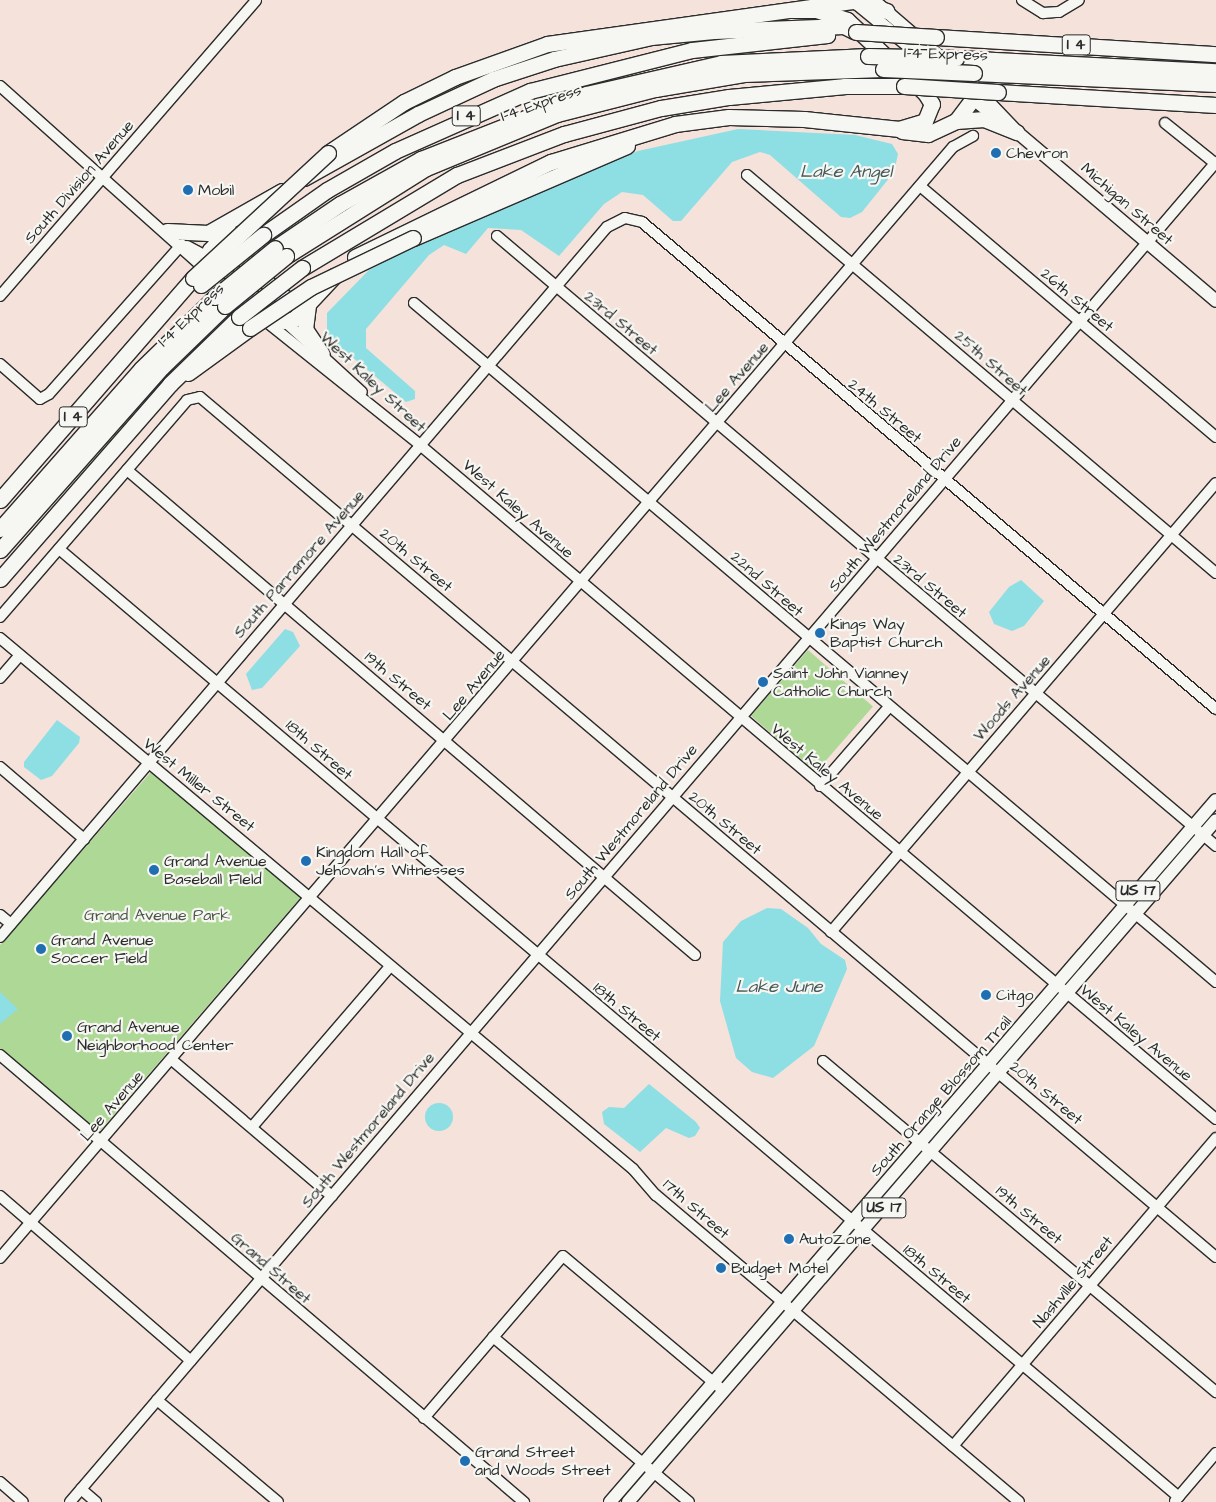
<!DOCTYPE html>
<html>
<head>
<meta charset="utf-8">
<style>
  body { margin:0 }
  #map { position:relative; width:1216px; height:1502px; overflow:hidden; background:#f4e2db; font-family:"Architects Daughter",sans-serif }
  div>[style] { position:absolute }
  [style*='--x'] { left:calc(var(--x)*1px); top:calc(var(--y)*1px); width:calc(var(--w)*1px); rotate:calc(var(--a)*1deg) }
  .green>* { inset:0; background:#add895; transform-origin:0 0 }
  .water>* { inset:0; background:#8ddfe4 }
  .round { border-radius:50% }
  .roads { filter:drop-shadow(1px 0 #2b2b2b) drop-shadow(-1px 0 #2b2b2b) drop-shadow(0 1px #2b2b2b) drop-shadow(0 -1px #2b2b2b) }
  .minor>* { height:10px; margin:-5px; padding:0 5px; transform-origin:5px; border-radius:5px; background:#f6f6f2 }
  .major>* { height:12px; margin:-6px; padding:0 6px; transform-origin:6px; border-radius:6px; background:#f6f6f2 }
  .highway>* { height:15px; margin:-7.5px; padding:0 7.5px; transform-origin:7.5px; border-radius:7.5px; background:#f6f6f2 }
  .bridges { filter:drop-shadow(1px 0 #2b2b2b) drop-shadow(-1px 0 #2b2b2b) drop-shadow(0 1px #2b2b2b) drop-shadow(0 -1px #2b2b2b) }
  .highway-bridge>* { height:15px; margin:-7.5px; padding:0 7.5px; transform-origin:7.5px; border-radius:7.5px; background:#f6f6f2 }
  .dots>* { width:14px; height:14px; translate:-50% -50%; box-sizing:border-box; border:2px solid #f6f6f2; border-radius:50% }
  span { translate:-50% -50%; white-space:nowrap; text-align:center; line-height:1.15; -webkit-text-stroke:4.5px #f6f6f2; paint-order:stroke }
  .shield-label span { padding:1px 4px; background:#f6f6f2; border:1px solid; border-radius:4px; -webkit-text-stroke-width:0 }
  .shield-label { font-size:15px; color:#2b2b2b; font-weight:700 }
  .street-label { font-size:16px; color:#2b2b2b }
  .poi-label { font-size:16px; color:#2b2b2b }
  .left { translate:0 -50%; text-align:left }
  .park-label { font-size:16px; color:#4c5646 }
  .water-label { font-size:18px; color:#445859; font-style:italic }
</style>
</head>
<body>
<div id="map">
  <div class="green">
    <i style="left:808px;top:650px;width:86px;height:87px;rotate:41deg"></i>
    <i style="clip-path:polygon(151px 772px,301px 897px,98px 1133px,0 1050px,0 945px)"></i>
  </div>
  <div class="water">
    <i style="clip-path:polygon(738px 129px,855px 135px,892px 144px,898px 154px,894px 172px,862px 212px,850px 218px,841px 217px,770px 155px,760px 152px,732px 162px,681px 221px,673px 221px,643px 195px,622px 192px,604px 204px,559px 256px,521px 230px,488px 228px,466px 254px,444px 245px,429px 255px,366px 329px,366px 348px,415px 391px,415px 399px,406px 402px,327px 336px,327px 313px,369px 270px,423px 241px,638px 151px)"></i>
    <i style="clip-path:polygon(1021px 580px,1044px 601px,1024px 626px,1012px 631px,994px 624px,989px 612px,1009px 587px)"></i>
    <i style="clip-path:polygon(285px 629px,293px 632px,300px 646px,262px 688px,252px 690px,246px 674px)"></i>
    <i style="clip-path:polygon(57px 720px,80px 737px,79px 743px,52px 776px,41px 780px,24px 767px,24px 762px)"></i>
    <i style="clip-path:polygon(767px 908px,781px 909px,808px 928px,821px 944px,845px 960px,847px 969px,814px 1046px,773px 1078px,752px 1072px,736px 1058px,720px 1001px,723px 942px,741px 921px)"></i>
    <i style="clip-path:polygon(0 992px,18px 1009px,0 1024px)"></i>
    <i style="clip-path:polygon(649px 1084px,696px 1122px,700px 1128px,695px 1136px,689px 1138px,666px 1128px,640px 1152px,604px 1124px,602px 1112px,609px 1107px,624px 1108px)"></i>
    <i class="round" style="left:425px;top:1103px;width:28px;height:28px"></i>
  </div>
  <div class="roads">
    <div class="minor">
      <i style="--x:1022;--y:0;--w:25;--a:32"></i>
      <i style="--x:1043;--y:13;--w:16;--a:-4"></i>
      <i style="--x:1059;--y:12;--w:23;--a:-31"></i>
      <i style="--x:0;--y:86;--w:307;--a:41.8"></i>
      <i style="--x:1165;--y:123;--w:65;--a:38.8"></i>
      <i style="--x:747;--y:175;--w:615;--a:40.32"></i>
      <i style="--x:920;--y:186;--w:388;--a:40.3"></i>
      <i style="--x:497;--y:236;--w:943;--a:40.31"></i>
      <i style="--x:187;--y:246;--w:24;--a:28"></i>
      <i style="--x:208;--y:257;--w:72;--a:39.9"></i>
      <i style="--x:0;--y:296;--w:391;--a:-49.1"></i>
      <i style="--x:414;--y:303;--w:1051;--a:40.25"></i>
      <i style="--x:263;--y:319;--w:201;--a:38.7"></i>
      <i style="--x:420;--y:445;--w:1043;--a:40.26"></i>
      <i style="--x:282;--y:319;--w:108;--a:42.4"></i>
      <i style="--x:0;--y:364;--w:53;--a:41.2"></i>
      <i style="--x:40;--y:399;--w:10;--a:-29"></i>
      <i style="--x:49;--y:394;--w:200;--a:-48.4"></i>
      <i style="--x:127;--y:470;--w:747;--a:40.49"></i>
      <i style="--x:59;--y:549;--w:1467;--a:40.25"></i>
      <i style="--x:0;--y:617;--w:286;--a:-49.2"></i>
      <i style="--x:187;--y:400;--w:13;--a:-13"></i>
      <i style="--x:200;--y:397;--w:1331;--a:40.25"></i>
      <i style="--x:0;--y:638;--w:826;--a:39.99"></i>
      <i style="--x:633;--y:1169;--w:35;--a:49"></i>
      <i style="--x:656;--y:1195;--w:475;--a:40.2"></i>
      <i style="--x:0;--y:678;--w:30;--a:-49"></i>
      <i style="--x:0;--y:767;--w:111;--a:40.6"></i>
      <i style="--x:820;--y:786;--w:105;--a:-48.9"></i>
      <i style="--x:0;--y:915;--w:14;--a:39"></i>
      <i style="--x:831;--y:932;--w:591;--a:-49.39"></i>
      <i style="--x:0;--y:937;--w:934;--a:-49.47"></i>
      <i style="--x:607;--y:227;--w:20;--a:-27"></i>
      <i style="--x:625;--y:218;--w:17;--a:13"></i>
      <i style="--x:642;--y:222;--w:753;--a:40.31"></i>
      <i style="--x:0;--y:1055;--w:689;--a:40.47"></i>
      <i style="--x:172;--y:1060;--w:210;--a:40.4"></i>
      <i style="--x:823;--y:1061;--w:514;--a:40.11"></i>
      <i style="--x:252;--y:1127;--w:210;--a:-49.3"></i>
      <i style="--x:0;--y:1196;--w:252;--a:40.8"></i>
      <i style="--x:0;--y:1258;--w:1464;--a:-49.38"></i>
      <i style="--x:953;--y:147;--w:23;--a:-29"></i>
      <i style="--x:493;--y:1337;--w:256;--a:40.1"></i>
      <i style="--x:157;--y:1400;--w:158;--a:40.1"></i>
      <i style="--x:424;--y:1418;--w:213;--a:-49.4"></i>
      <i style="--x:563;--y:1256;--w:204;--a:40"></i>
      <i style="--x:953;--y:1446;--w:405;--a:-49.5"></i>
      <i style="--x:0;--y:1482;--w:30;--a:41"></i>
      <i style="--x:81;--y:1489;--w:20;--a:41"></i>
      <i style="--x:1175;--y:1501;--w:63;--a:-49.5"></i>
      <i style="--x:70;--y:1502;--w:1763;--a:-49.46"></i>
    </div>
    <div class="major">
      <i style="--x:855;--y:2;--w:177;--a:39.3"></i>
      <i style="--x:879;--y:5;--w:84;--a:40.7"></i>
      <i style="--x:973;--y:86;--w:64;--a:46.3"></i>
      <i style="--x:1017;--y:132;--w:261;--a:40.3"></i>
      <i style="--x:610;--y:1502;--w:927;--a:-49.2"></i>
      <i style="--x:628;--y:1502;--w:900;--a:-49.23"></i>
    </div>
    <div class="highway">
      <i style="--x:936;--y:37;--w:281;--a:3.5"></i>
      <i style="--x:956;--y:58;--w:260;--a:2.9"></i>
      <i style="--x:974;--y:73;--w:242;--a:2.6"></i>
      <i style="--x:998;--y:92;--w:218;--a:3.4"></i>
      <i style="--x:956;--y:121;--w:28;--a:-4"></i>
      <i style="--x:984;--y:119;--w:35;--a:22"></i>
      <i style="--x:902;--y:131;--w:26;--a:7"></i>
      <i style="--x:928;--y:134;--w:31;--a:-25"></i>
      <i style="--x:956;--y:121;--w:26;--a:-53"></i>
      <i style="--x:972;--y:100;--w:16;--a:-94"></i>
      <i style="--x:328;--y:153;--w:92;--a:-33.9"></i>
      <i style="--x:404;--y:102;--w:57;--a:-26.1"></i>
      <i style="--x:455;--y:77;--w:98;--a:-19.7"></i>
      <i style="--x:547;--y:44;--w:310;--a:-8"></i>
      <i style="--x:854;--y:1;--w:34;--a:17"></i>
      <i style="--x:304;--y:178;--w:131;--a:-29.3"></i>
      <i style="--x:418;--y:114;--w:83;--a:-25"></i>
      <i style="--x:493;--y:79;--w:64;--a:-18.2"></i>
      <i style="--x:554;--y:59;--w:99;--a:-12.8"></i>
      <i style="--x:651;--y:37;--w:63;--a:-5.4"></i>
      <i style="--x:714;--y:31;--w:130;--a:-2.2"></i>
      <i style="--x:844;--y:26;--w:11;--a:27"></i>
      <i style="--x:167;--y:231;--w:41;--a:2.8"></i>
      <i style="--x:208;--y:233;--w:85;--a:-29.6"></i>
      <i style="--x:263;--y:235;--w:78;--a:-35.1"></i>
      <i style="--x:327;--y:190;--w:78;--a:-29.8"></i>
      <i style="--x:395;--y:151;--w:148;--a:-24"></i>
      <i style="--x:530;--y:91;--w:167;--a:-14.2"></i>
      <i style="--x:692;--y:50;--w:136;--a:-6.3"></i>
      <i style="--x:413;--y:238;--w:233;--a:-23.3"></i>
      <i style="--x:229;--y:245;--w:73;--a:44.4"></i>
      <i style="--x:281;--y:296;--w:21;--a:23"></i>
      <i style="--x:275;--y:248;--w:78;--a:-34.1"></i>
      <i style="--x:340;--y:204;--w:93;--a:-29.1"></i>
      <i style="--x:421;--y:159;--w:177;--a:-21.5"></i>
      <i style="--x:586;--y:94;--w:139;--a:-12.9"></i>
      <i style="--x:721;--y:63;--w:147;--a:-2.7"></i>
      <i style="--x:286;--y:256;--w:165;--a:-32.2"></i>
      <i style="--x:426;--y:168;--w:142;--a:-22.4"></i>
      <i style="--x:557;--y:114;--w:101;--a:-14.3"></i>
      <i style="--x:655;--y:89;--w:90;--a:-9.6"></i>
      <i style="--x:744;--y:74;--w:139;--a:-2.1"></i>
      <i style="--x:355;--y:257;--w:218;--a:-25.9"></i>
      <i style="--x:551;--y:162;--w:130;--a:-17"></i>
      <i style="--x:675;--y:124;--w:54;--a:-7.4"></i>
      <i style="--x:729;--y:117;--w:75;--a:1.5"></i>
      <i style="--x:804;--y:119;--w:96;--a:6"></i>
      <i style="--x:899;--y:129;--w:27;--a:-17"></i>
      <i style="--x:925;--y:121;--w:18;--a:-68"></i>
      <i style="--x:932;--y:104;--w:13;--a:-122"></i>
      <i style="--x:925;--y:93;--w:107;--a:-136.9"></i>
      <i style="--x:847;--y:20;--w:32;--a:-162"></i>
      <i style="--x:817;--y:10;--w:26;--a:180"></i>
      <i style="--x:302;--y:268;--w:181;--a:-31"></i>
      <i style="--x:457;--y:175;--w:115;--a:-21"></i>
      <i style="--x:564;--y:134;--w:100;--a:-15"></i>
      <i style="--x:661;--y:108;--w:69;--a:-9.2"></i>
      <i style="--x:729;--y:97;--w:117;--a:-5.4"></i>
      <i style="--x:845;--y:86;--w:59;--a:0"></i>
      <i style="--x:211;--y:272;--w:22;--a:-93"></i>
      <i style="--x:210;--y:250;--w:27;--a:-48"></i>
      <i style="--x:240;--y:300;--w:35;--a:33"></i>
      <i style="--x:269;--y:319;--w:16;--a:7"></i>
      <i style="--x:285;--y:321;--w:9;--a:-13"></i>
      <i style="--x:294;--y:319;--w:59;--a:-47.1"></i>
      <i style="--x:308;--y:305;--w:24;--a:97"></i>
      <i style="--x:305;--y:329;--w:30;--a:56"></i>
      <i style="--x:188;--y:373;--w:77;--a:-36"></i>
      <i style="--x:0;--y:500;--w:294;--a:-49"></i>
      <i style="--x:0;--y:529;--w:213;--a:-48.6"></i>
      <i style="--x:141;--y:369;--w:103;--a:-44.2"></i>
      <i style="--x:0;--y:550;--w:244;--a:-48.5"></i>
      <i style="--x:162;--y:367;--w:88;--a:-44.1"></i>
      <i style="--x:0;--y:579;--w:259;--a:-48.9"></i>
      <i style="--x:170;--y:384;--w:96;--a:-44.2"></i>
    </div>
  </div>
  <div class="bridges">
    <div class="highway-bridge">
      <i style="--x:856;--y:32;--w:80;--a:3.6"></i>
      <i style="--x:868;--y:56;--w:88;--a:1.3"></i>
      <i style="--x:883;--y:69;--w:91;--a:2.5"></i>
      <i style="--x:904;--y:86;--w:94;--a:3.7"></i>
      <i style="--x:193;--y:278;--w:184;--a:-42.8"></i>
      <i style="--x:201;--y:285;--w:80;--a:-38.9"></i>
      <i style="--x:215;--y:297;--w:77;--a:-39.2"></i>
      <i style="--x:225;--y:306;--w:79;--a:-39.3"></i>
      <i style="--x:239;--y:317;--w:80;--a:-37.9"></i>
      <i style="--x:250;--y:328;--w:73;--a:-33.9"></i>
      <i style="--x:311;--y:287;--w:113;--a:-25.7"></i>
    </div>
  </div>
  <div class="dots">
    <i style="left:996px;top:153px;background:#1f6fb2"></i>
    <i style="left:188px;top:190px;background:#1f6fb2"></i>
    <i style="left:820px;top:633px;background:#1f6fb2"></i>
    <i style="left:763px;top:682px;background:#1f6fb2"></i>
    <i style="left:306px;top:861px;background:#1f6fb2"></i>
    <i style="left:154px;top:870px;background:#1f6fb2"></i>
    <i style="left:41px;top:949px;background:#1f6fb2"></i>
    <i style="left:986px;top:995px;background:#1f6fb2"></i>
    <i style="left:67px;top:1036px;background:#1f6fb2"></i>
    <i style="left:789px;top:1239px;background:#1f6fb2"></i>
    <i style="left:721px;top:1268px;background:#1f6fb2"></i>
    <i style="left:465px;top:1461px;background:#1f6fb2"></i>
  </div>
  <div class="shield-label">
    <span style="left:1076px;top:45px">I 4</span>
    <span style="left:466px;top:116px">I 4</span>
    <span style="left:73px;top:417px">I 4</span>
    <span style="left:1138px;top:891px">US 17</span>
    <span style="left:884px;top:1208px">US 17</span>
  </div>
  <div class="street-label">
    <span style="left:946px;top:54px;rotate:2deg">I-4 Express</span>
    <span style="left:541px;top:103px;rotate:-19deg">I-4 Express</span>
    <span style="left:79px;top:182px;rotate:-49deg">South Division Avenue</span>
    <span style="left:1127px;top:204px;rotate:41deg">Michigan Street</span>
    <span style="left:1077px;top:300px;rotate:40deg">26th Street</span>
    <span style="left:191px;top:315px;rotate:-43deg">I-4 Express</span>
    <span style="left:621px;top:323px;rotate:40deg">23rd Street</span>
    <span style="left:991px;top:363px;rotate:41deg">25th Street</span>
    <span style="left:737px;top:377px;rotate:-49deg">Lee Avenue</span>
    <span style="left:373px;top:382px;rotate:43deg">West Kaley Street</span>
    <span style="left:885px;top:411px;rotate:40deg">24th Street</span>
    <span style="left:518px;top:509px;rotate:41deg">West Kaley Avenue</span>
    <span style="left:895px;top:514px;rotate:-50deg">South Westmoreland Drive</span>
    <span style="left:416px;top:560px;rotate:40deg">20th Street</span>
    <span style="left:299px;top:564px;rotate:-49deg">South Parramore Avenue</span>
    <span style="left:767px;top:584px;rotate:41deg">22nd Street</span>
    <span style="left:930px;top:586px;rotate:40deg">23rd Street</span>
    <span style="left:398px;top:681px;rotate:40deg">19th Street</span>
    <span style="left:474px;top:685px;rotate:-50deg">Lee Avenue</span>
    <span style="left:1012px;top:698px;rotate:-49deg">Woods Avenue</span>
    <span style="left:319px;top:750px;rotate:41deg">18th Street</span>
    <span style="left:827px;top:772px;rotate:40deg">West Kaley Avenue</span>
    <span style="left:199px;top:785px;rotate:39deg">West Miller Street</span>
    <span style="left:631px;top:822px;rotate:-50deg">South Westmoreland Drive</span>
    <span style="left:725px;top:823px;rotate:40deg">20th Street</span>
    <span style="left:627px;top:1012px;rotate:40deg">18th Street</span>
    <span style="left:1136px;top:1033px;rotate:40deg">West Kaley Avenue</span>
    <span style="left:1046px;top:1093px;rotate:40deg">20th Street</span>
    <span style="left:941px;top:1096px;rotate:-49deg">South Orange Blossom Trail</span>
    <span style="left:112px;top:1106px;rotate:-49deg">Lee Avenue</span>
    <span style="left:368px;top:1130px;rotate:-50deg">South Westmoreland Drive</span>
    <span style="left:696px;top:1209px;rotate:41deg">17th Street</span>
    <span style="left:1029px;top:1215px;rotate:40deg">19th Street</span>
    <span style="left:271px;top:1268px;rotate:41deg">Grand Street</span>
    <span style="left:937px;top:1274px;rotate:40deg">18th Street</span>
    <span style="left:1073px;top:1282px;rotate:-50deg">Nashville Street</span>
  </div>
  <div class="poi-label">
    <span class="left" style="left:1006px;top:153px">Chevron</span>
    <span class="left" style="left:198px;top:190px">Mobil</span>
    <span class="left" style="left:830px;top:633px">Kings Way<br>Baptist Church</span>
    <span class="left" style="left:773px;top:682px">Saint John Vianney<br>Catholic Church</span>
    <span class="left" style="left:316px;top:861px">Kingdom Hall of<br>Jehovah's Witnesses</span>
    <span class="left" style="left:164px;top:870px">Grand Avenue<br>Baseball FIeld</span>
    <span class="left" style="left:51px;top:949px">Grand Avenue<br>Soccer Field</span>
    <span class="left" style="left:996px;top:995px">Citgo</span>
    <span class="left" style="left:77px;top:1036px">Grand Avenue<br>Neighborhood Center</span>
    <span class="left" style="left:799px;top:1239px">AutoZone</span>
    <span class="left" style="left:731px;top:1268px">Budget Motel</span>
    <span class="left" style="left:475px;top:1461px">Grand Street<br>and Woods Street</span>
  </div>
  <div class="park-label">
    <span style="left:157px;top:915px">Grand Avenue Park</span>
  </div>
  <div class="water-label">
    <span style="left:846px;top:172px">Lake Angel</span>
    <span style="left:779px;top:987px">Lake June</span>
  </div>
</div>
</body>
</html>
